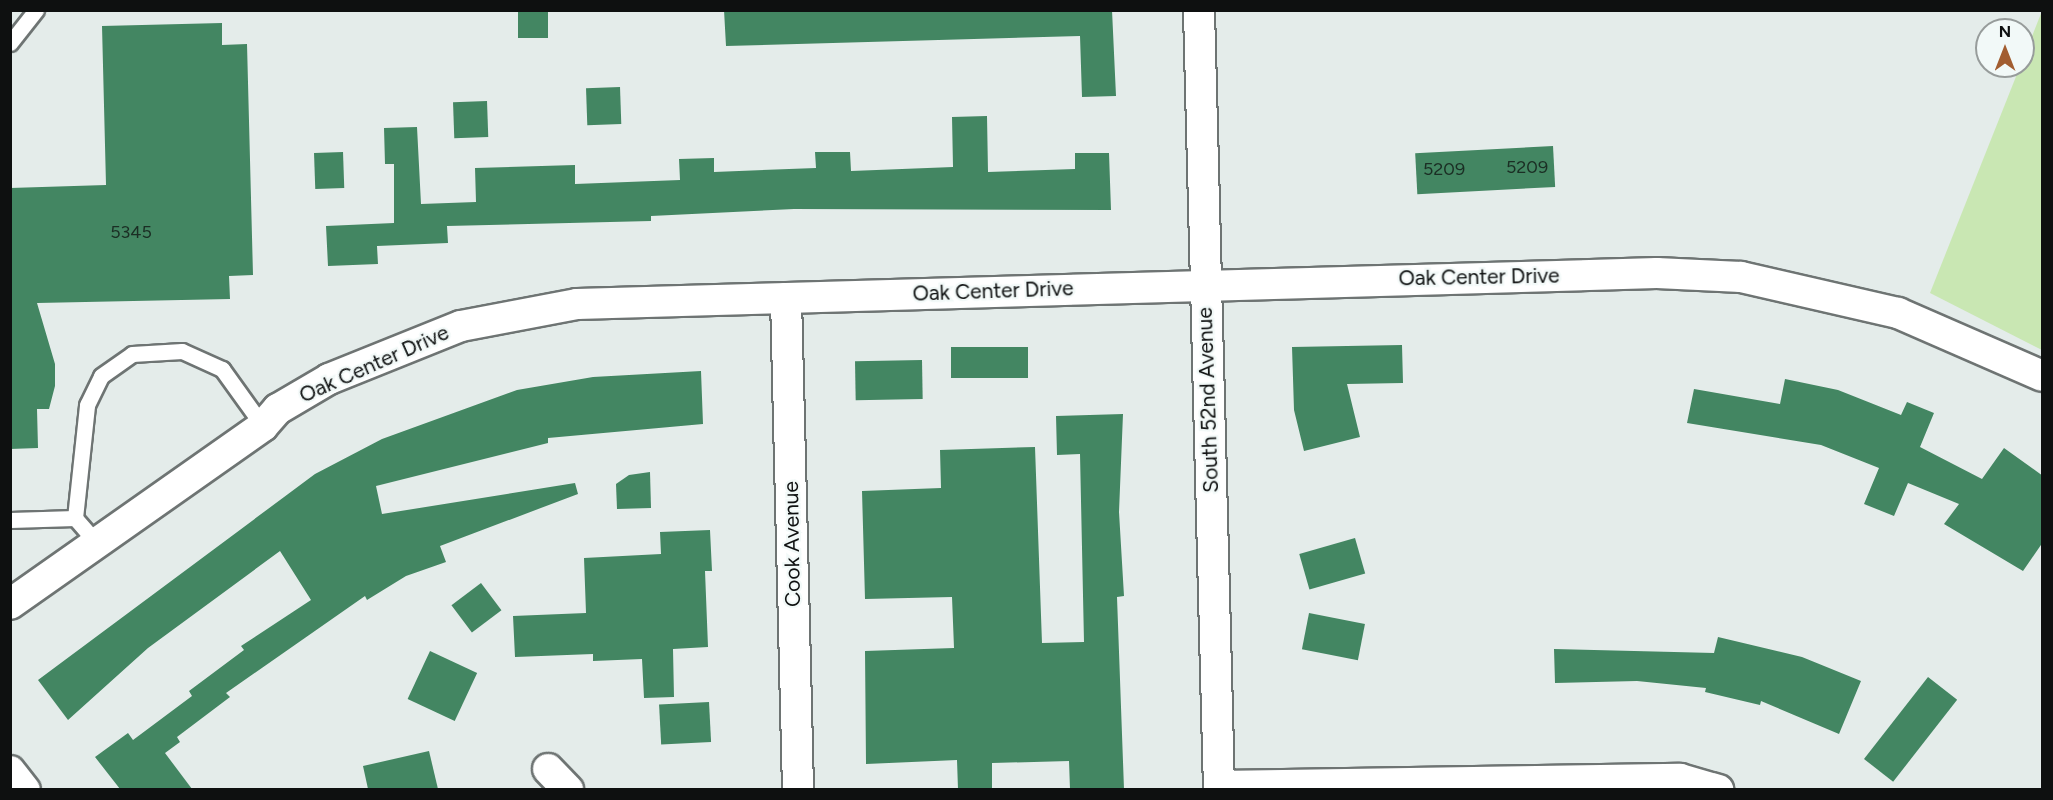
<!DOCTYPE html>
<html>
<head>
<meta charset="utf-8">
<style>
  body { margin:0 }
  #map { position:relative; width:2053px; height:800px; overflow:hidden; background:#e4ecea; font-family:Figtree,sans-serif }
  div>[style] { position:absolute }
  [style*='--x'] { left:calc(var(--x)*1px); top:calc(var(--y)*1px); width:calc(var(--w)*1px); rotate:calc(var(--a)*1deg) }
  .green>* { inset:0; background:#c9e7b3 }
  .building>* { inset:0; background:#438662; transform-origin:0 0 }
  .roads { filter:drop-shadow(2px 0 #6e7473) drop-shadow(-2px 0 #6e7473) drop-shadow(0 2px #6e7473) drop-shadow(0 -2px #6e7473) }
  .service>* { height:15px; margin:-7.5px; padding:0 7.5px; transform-origin:7.5px; border-radius:7.5px; background:#fff }
  .minor>* { height:30px; margin:-15px; padding:0 15px; transform-origin:15px; border-radius:15px; background:#fff }
  span { translate:-50% -50%; white-space:nowrap; text-align:center; line-height:1.15; -webkit-text-stroke:4.5px #f2f9f8; paint-order:stroke }
  .number-label { font-size:18px; color:#1b2e24 }
  .number-label span { -webkit-text-stroke-width:0 }
  .street-label { font-size:21px; color:#0e1010 }
  .frame { position:absolute; inset:0; border:12px solid #0e1010; pointer-events:none }
  .north { position:absolute; left:1975px; top:18px; width:60px; height:60px; box-sizing:border-box; background:#f2f9f8; border:2px solid #979c9b; border-radius:50%; rotate:0deg; font-size:16px; font-weight:700; line-height:24px; text-align:center; color:#0e1010 }
  .north::after { content:''; display:block; margin:auto; width:21px; height:27px; background:#a25d30; clip-path:polygon(50% 0,100% 100%,50% 72%,0 100%) }
</style>
</head>
<body>
<div id="map">
  <div class="green">
    <i style="clip-path:polygon(2042px 11px,2042px 350px,1930px 293px)"></i>
  </div>
  <div class="building">
    <i style="left:518px;top:10px;width:30px;height:28px"></i>
    <i style="clip-path:polygon(724px 10px,1112px 10px,1116px 96px,1082px 97px,1080px 36px,726px 46px)"></i>
    <i style="clip-path:polygon(222px 23px,222px 45px,247px 44px,253px 275px,229px 276px,230px 299px,37px 303px,55px 364px,55px 386px,49px 409px,37px 409px,38px 448px,10px 449px,10px 188px,106px 185px,102px 26px)"></i>
    <i style="left:620px;top:87px;width:37px;height:34px;rotate:88deg"></i>
    <i style="left:487px;top:101px;width:36px;height:34px;rotate:88deg"></i>
    <i style="clip-path:polygon(987px 116px,988px 172px,1075px 169px,1075px 153px,1109px 153px,1111px 210px,794px 209px,651px 216px,651px 221px,447px 226px,448px 243px,377px 246px,378px 264px,328px 266px,326px 226px,394px 223px,394px 164px,385px 164px,384px 128px,417px 127px,421px 204px,476px 202px,475px 168px,575px 165px,575px 184px,680px 180px,679px 159px,714px 158px,714px 172px,816px 168px,815px 152px,850px 152px,851px 171px,953px 167px,952px 117px)"></i>
    <i style="left:1553px;top:146px;width:41px;height:138px;rotate:87deg"></i>
    <i style="left:343px;top:152px;width:36px;height:29px;rotate:88deg"></i>
    <i style="clip-path:polygon(1402px 345px,1403px 383px,1347px 384px,1360px 437px,1304px 451px,1294px 410px,1292px 347px)"></i>
    <i style="left:951px;top:347px;width:77px;height:31px"></i>
    <i style="left:922px;top:360px;width:39px;height:67px;rotate:89deg"></i>
    <i style="clip-path:polygon(701px 371px,703px 424px,548px 438px,548px 443px,376px 486px,382px 514px,575px 483px,578px 494px,440px 546px,446px 562px,406px 576px,367px 600px,365px 596px,226px 693px,230px 697px,177px 737px,180px 742px,165px 753px,192px 789px,120px 789px,95px 757px,128px 733px,133px 740px,192px 696px,189px 691px,244px 650px,241px 646px,311px 600px,280px 551px,148px 648px,68px 720px,38px 680px,315px 474px,382px 439px,517px 390px,593px 377px)"></i>
    <i style="clip-path:polygon(1785px 379px,1838px 390px,1901px 415px,1907px 402px,1934px 413px,1920px 447px,1982px 479px,2004px 448px,2043px 476px,2043px 542px,2023px 571px,1944px 524px,1959px 504px,1908px 483px,1894px 516px,1864px 504px,1879px 468px,1821px 445px,1687px 423px,1694px 389px,1780px 404px)"></i>
    <i style="clip-path:polygon(1123px 414px,1119px 512px,1124px 596px,1117px 597px,1124px 789px,1070px 789px,1069px 761px,992px 763px,992px 789px,958px 789px,957px 760px,866px 764px,865px 651px,954px 648px,952px 597px,865px 599px,862px 491px,941px 488px,940px 450px,1035px 447px,1042px 643px,1084px 642px,1080px 454px,1057px 455px,1056px 416px)"></i>
    <i style="clip-path:polygon(650px 472px,651px 508px,617px 509px,616px 484px,629px 475px)"></i>
    <i style="clip-path:polygon(710px 530px,712px 571px,705px 571px,708px 647px,673px 649px,674px 697px,644px 698px,642px 659px,593px 661px,593px 654px,515px 657px,513px 616px,586px 613px,584px 558px,661px 554px,660px 532px)"></i>
    <i style="left:1355px;top:538px;width:37px;height:58px;rotate:74deg"></i>
    <i style="left:481px;top:583px;width:34px;height:37px;rotate:53deg"></i>
    <i style="left:1309px;top:613px;width:57px;height:37px;rotate:11deg"></i>
    <i style="clip-path:polygon(1718px 637px,1802px 657px,1861px 681px,1839px 734px,1761px 701px,1760px 705px,1705px 692px,1706px 688px,1637px 681px,1555px 683px,1554px 649px,1714px 653px)"></i>
    <i style="left:430px;top:651px;width:52px;height:53px;rotate:25deg"></i>
    <i style="left:1928px;top:677px;width:37px;height:104px;rotate:38deg"></i>
    <i style="left:709px;top:702px;width:40px;height:50px;rotate:87deg"></i>
    <i style="clip-path:polygon(429px 751px,438px 789px,368px 789px,363px 766px)"></i>
  </div>
  <div class="roads">
    <div class="service">
      <i style="--x:10;--y:43;--w:42;--a:-51.8"></i>
      <i style="--x:10;--y:520;--w:65;--a:-1.8"></i>
      <i style="--x:95;--y:541;--w:30;--a:-131"></i>
      <i style="--x:75;--y:518;--w:114;--a:-83.9"></i>
      <i style="--x:87;--y:405;--w:32;--a:-64"></i>
      <i style="--x:101;--y:376;--w:38;--a:-35"></i>
      <i style="--x:132;--y:354;--w:50;--a:-3.4"></i>
      <i style="--x:182;--y:351;--w:44;--a:24.2"></i>
      <i style="--x:222;--y:369;--w:70;--a:54.3"></i>
    </div>
    <div class="minor">
      <i style="--x:1199;--y:10;--w:780;--a:88.53"></i>
      <i style="--x:786;--y:298;--w:492;--a:88.6"></i>
      <i style="--x:10;--y:604;--w:309;--a:-35.1"></i>
      <i style="--x:263;--y:426;--w:23;--a:-49"></i>
      <i style="--x:278;--y:409;--w:59;--a:-30.5"></i>
      <i style="--x:329;--y:379;--w:142;--a:-21.9"></i>
      <i style="--x:461;--y:326;--w:118;--a:-10.7"></i>
      <i style="--x:577;--y:304;--w:1080;--a:-1.64"></i>
      <i style="--x:1657;--y:273;--w:84;--a:2.7"></i>
      <i style="--x:1741;--y:277;--w:161;--a:12.9"></i>
      <i style="--x:1898;--y:313;--w:157;--a:23.6"></i>
      <i style="--x:548;--y:769;--w:29;--a:46"></i>
      <i style="--x:10;--y:771;--w:24;--a:52"></i>
      <i style="--x:1219;--y:786;--w:461;--a:-0.9"></i>
      <i style="--x:1680;--y:779;--w:40;--a:16"></i>
    </div>
  </div>
  <div class="number-label">
    <span style="left:1527px;top:167px">5209</span>
    <span style="left:1444px;top:169px">5209</span>
    <span style="left:131px;top:232px">5345</span>
  </div>
  <div class="street-label">
    <span style="left:1479px;top:277px;rotate:-1deg">Oak Center Drive</span>
    <span style="left:993px;top:291px;rotate:-2deg">Oak Center Drive</span>
    <span style="left:374px;top:364px;rotate:-24deg">Oak Center Drive</span>
    <span style="left:1208px;top:400px;rotate:-92deg">South 52nd Avenue</span>
    <span style="left:792px;top:544px;rotate:-91deg">Cook Avenue</span>
  </div>
  <div class="frame"></div>
  <div class="north">N</div>
</div>
</body>
</html>
